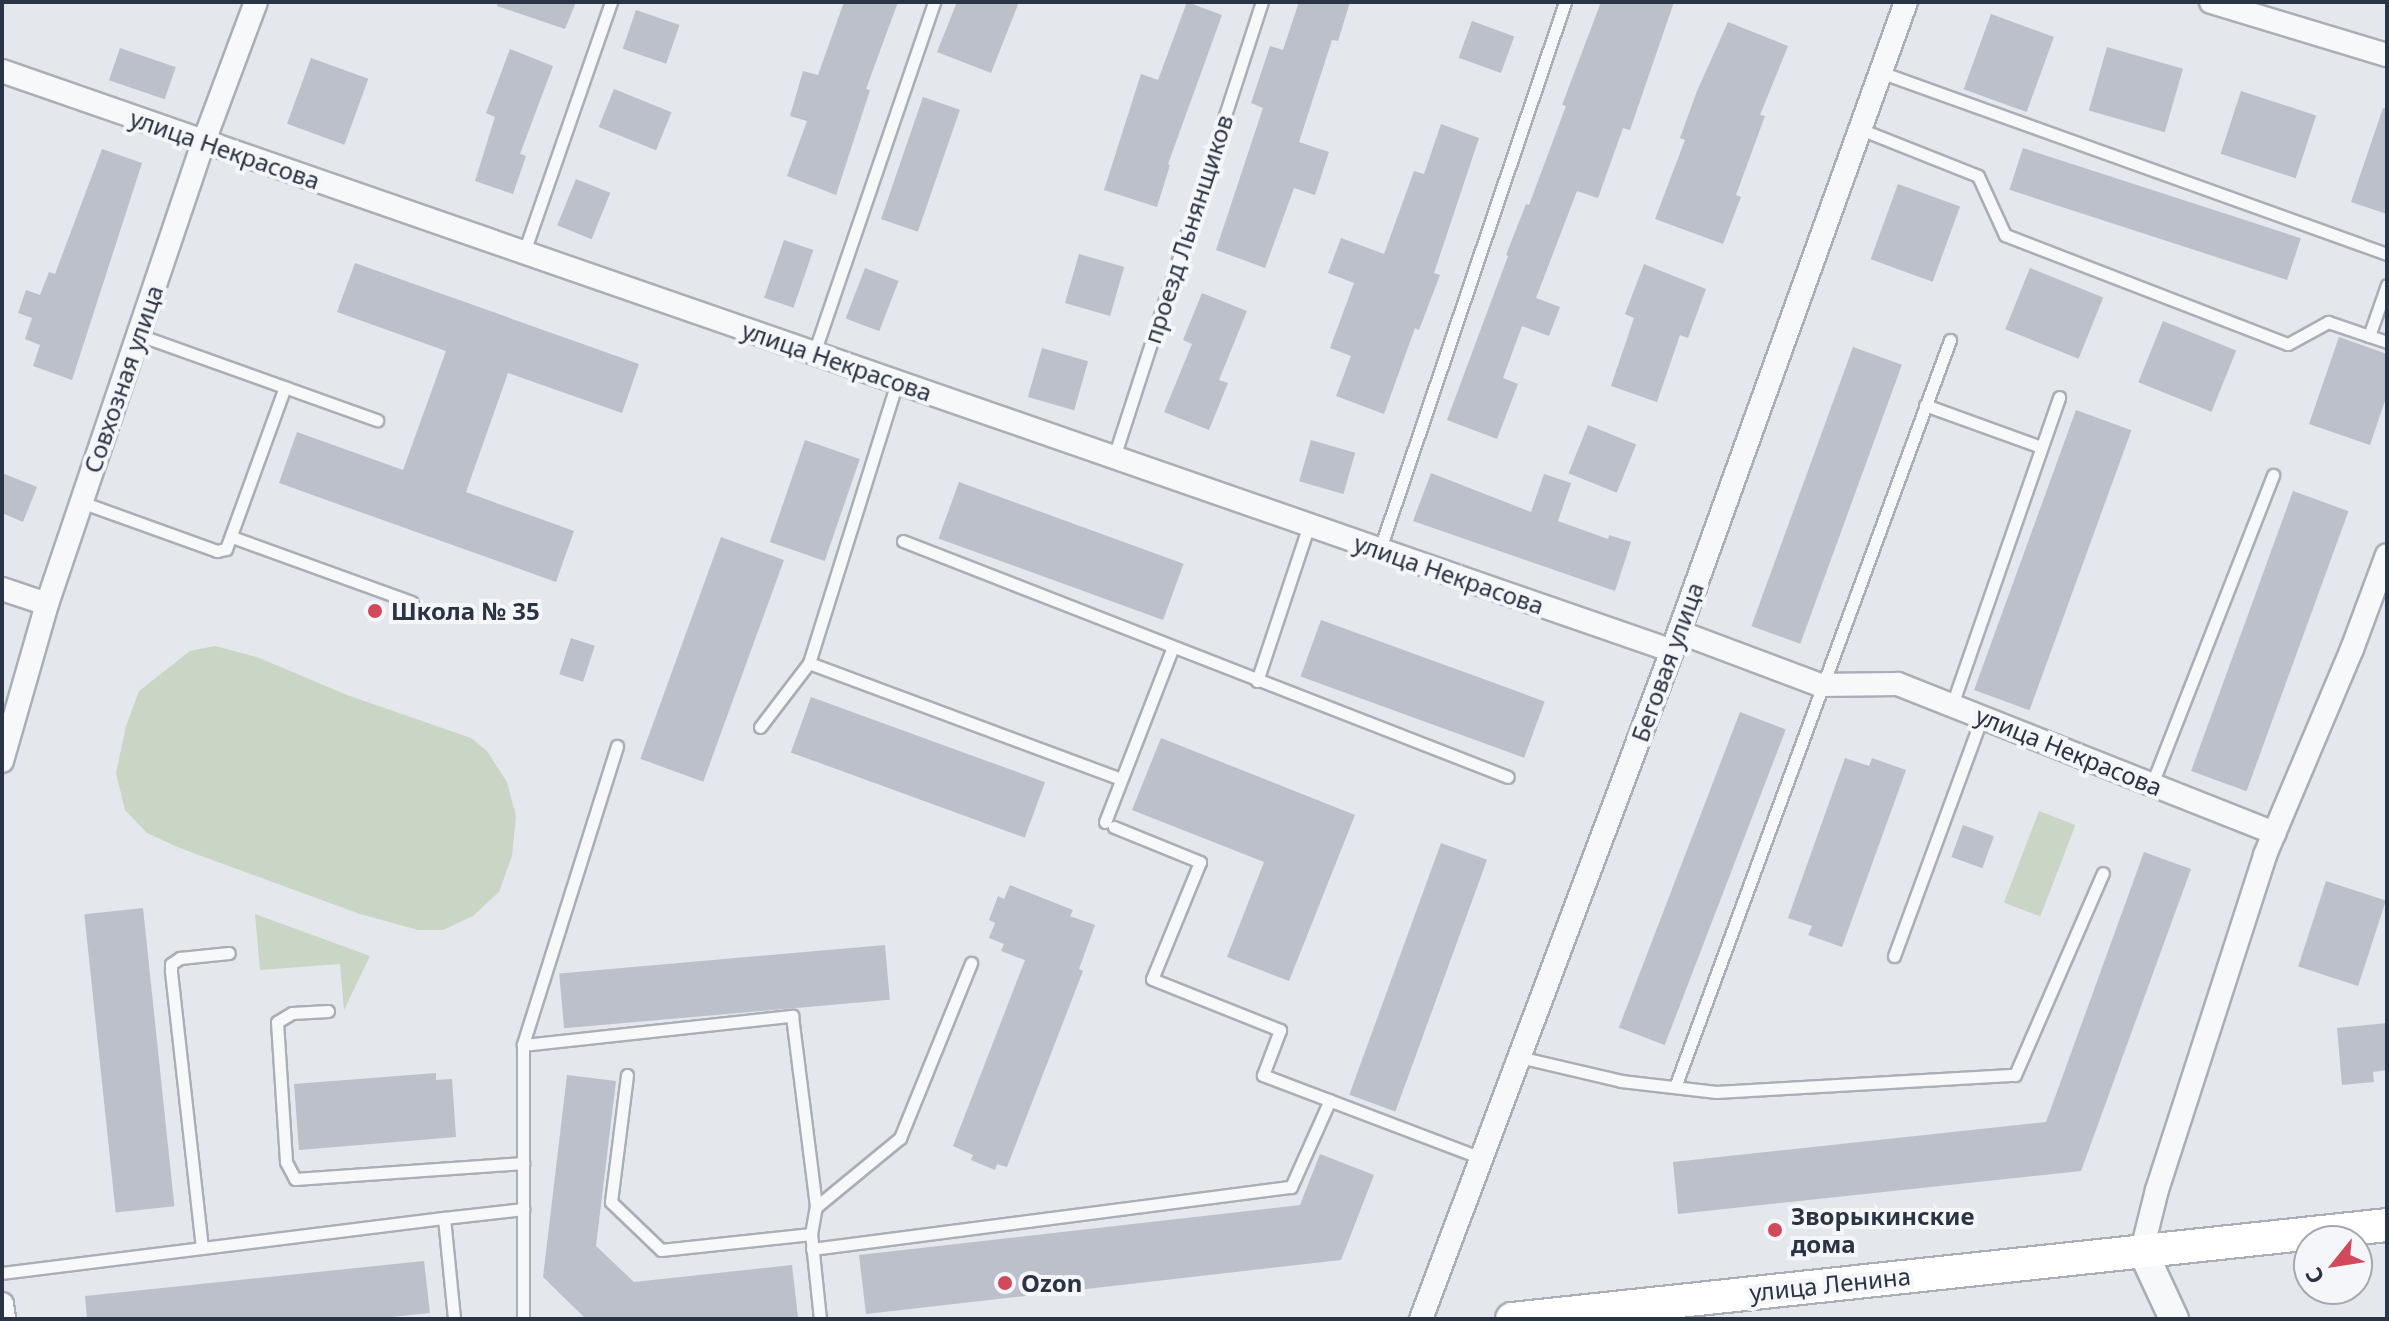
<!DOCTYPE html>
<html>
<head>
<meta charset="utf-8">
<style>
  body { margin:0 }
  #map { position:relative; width:2389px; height:1321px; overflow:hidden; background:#e4e7ec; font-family:"Noto Sans",sans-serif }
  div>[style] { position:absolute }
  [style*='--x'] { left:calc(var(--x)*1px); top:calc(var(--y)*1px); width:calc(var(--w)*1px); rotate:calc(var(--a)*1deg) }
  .green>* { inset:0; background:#c9d6c5; transform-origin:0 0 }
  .building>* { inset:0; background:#bbc0ca; transform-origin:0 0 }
  .roads { filter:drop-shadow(2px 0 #a9aeb7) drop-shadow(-2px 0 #a9aeb7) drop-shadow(0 2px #a9aeb7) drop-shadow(0 -2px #a9aeb7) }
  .service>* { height:11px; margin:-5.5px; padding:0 5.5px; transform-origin:5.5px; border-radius:5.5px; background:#f7f8fa }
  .minor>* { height:22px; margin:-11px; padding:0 11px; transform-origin:11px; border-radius:11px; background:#f7f8fa }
  .tertiary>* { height:28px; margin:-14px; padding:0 14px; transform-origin:14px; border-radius:14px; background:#f7f8fa }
  .secondary>* { height:32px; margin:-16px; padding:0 16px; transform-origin:16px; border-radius:16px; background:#fff }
  .dots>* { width:22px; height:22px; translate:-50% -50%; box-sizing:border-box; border:4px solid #f4f6f9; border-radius:50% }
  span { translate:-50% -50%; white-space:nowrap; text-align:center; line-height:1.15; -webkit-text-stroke:8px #f4f6f9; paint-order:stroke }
  .street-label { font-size:24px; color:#2b3445 }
  .poi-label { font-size:24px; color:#2b3445; font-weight:700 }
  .left { translate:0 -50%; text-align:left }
  .frame { position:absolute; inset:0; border:4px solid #2b3445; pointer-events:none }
  .north { position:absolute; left:2293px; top:1225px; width:80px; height:80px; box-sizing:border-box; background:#f4f6f9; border:2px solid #a4a8b1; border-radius:50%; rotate:240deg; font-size:22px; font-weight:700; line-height:32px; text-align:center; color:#2b3445 }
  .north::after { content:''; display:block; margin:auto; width:28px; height:36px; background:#d1495b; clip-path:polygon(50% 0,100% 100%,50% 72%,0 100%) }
</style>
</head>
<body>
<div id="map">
  <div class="green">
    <i style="clip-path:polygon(215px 646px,257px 657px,347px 695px,471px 738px,487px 751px,507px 782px,516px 816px,512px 856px,499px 892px,473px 916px,443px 930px,418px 930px,360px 914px,177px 847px,147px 833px,125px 810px,116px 773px,126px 726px,139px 691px,190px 651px)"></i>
    <i style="left:2039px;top:811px;width:39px;height:98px;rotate:21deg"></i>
    <i style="clip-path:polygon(255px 914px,370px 956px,344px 1010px,340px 964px,260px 970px)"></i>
  </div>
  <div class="building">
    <i style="clip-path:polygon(498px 2px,576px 2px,565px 29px,497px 6px)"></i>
    <i style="clip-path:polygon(844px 2px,898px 2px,866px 89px,870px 90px,836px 195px,787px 176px,807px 121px,790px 116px,803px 71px,818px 75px)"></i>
    <i style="clip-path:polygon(957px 2px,1019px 2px,991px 73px,937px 52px)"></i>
    <i style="clip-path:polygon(1187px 2px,1222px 15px,1168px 164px,1170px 165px,1157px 207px,1104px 190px,1141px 74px,1158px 80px)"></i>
    <i style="clip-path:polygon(1299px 2px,1350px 2px,1338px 41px,1332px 40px,1299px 142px,1329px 152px,1315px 195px,1294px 188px,1265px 268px,1216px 250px,1263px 108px,1251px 103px,1270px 46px,1283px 50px)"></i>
    <i style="clip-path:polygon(1601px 2px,1674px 2px,1630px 130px,1623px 128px,1598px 198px,1577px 191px,1536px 298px,1560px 307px,1549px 336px,1522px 326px,1503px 378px,1518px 384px,1497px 439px,1447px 420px,1508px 256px,1506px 255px,1526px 204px,1529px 205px,1566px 106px,1562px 105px)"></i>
    <i style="left:636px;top:10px;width:46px;height:41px;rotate:19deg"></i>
    <i style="left:1991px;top:14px;width:67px;height:80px;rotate:20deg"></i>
    <i style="left:1472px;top:21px;width:45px;height:39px;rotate:20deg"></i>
    <i style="clip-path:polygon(1728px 22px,1788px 46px,1760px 115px,1765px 116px,1736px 195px,1741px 197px,1723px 244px,1655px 219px,1685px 140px,1680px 138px,1697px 91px)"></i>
    <i style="left:2107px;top:47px;width:79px;height:66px;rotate:16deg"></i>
    <i style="left:120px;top:48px;width:59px;height:34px;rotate:19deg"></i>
    <i style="clip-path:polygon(510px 49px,553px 66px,520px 154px,526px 156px,513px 194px,475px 181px,495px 117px,486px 113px)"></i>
    <i style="left:311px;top:58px;width:61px;height:70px;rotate:20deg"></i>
    <i style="left:614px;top:89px;width:62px;height:41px;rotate:22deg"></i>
    <i style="left:2241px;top:91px;width:79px;height:66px;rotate:18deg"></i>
    <i style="left:923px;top:97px;width:39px;height:129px;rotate:19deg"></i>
    <i style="clip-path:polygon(2383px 108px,2387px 109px,2387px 214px,2351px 202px)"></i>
    <i style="clip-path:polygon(1441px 124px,1479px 138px,1434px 273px,1440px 275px,1419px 330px,1415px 328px,1384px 414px,1336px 396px,1351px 356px,1330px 348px,1354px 283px,1328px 273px,1341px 238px,1384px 254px,1414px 171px,1424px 174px)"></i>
    <i style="left:2023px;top:148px;width:292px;height:44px;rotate:18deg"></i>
    <i style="clip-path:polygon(102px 149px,142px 163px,72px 380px,33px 366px,40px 345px,25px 339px,32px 318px,18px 313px,26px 290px,40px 295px,49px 272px,55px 274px)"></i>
    <i style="left:576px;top:179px;width:37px;height:50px;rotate:22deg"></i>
    <i style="left:1898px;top:184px;width:66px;height:80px;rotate:20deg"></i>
    <i style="left:784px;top:240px;width:31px;height:61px;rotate:19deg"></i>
    <i style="left:1079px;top:254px;width:47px;height:51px;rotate:16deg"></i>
    <i style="clip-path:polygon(355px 263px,639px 364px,622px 413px,508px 373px,466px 492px,574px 531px,556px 582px,279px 483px,297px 432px,403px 470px,446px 351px,337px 312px)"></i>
    <i style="clip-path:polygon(1644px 264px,1706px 289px,1688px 338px,1680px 335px,1657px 402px,1611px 386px,1634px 318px,1625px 314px)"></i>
    <i style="left:865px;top:268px;width:36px;height:54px;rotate:21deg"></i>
    <i style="left:2030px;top:268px;width:79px;height:66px;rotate:22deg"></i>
    <i style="clip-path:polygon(1202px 293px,1247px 311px,1219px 380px,1228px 383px,1209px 430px,1164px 412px,1192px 344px,1183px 340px)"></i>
    <i style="left:2163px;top:321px;width:79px;height:66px;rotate:22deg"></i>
    <i style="clip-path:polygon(2339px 337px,2387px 354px,2387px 395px,2370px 445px,2309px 424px)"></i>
    <i style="left:1853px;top:347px;width:52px;height:297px;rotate:20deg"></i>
    <i style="left:1042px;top:348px;width:48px;height:51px;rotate:16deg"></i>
    <i style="left:2076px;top:410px;width:59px;height:298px;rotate:20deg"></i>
    <i style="left:1588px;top:425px;width:52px;height:52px;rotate:22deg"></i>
    <i style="left:805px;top:440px;width:58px;height:108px;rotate:19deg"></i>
    <i style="left:1311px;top:440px;width:46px;height:43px;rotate:16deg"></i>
    <i style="clip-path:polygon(2px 473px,37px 487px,23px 522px,2px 513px)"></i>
    <i style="clip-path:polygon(1431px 473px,1531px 512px,1544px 474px,1571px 483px,1558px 521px,1608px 539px,1609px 535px,1631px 542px,1615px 591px,1413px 521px)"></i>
    <i style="left:959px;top:482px;width:239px;height:60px;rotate:20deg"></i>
    <i style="left:2293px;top:491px;width:59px;height:298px;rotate:20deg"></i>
    <i style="left:721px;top:537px;width:67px;height:236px;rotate:20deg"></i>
    <i style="left:1321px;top:620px;width:238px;height:60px;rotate:20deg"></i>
    <i style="left:571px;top:638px;width:25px;height:38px;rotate:18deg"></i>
    <i style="left:811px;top:697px;width:249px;height:59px;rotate:20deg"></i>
    <i style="left:1740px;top:712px;width:49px;height:338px;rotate:21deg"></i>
    <i style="clip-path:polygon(1161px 738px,1355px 815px,1289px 981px,1227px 957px,1264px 862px,1132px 810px)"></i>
    <i style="clip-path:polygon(1845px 758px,1869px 766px,1872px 758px,1906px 770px,1842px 947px,1808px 935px,1812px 926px,1788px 918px)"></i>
    <i style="left:1963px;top:825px;width:33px;height:34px;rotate:20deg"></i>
    <i style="left:1441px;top:843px;width:49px;height:268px;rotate:20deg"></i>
    <i style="clip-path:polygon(2144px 852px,2191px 869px,2081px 1171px,1678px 1214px,1673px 1162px,2046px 1122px)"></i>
    <i style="left:2326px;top:881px;width:63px;height:90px;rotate:18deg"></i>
    <i style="clip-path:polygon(1010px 885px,1073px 910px,1070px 916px,1095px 925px,1079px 969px,1083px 971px,1007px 1167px,997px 1164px,995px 1170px,971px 1160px,973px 1155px,953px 1146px,1025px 960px,1001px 951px,1004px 944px,989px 938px,995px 923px,989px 920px,998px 896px,1004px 899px)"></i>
    <i style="left:143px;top:908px;width:300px;height:59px;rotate:84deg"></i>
    <i style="left:885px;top:945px;width:55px;height:327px;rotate:85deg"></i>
    <i style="clip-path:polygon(2387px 1023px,2387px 1070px,2373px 1072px,2374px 1082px,2342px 1085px,2337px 1028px)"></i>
    <i style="clip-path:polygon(436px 1073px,436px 1080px,452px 1079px,456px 1137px,299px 1150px,294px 1084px)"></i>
    <i style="clip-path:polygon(567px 1075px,616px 1081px,596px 1246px,634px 1282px,792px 1265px,798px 1317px,586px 1319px,543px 1277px)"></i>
    <i style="clip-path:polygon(1320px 1154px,1374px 1175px,1341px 1260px,866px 1314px,859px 1255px,1300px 1205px)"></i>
    <i style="clip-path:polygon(424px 1261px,430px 1313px,372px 1319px,87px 1319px,85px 1296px)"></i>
  </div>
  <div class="roads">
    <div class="service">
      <i style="--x:1880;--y:72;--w:539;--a:19.75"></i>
      <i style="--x:1860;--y:129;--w:127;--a:21.7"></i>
      <i style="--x:1978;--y:176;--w:65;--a:65.4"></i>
      <i style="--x:2005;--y:235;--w:303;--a:21.1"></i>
      <i style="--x:2288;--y:344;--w:46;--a:-28.8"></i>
      <i style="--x:2328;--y:322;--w:62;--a:18.7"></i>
      <i style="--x:524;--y:252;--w:265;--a:-70.8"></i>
      <i style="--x:139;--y:335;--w:253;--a:19.7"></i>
      <i style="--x:2369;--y:336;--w:54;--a:-70.6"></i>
      <i style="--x:814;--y:353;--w:371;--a:-71.1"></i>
      <i style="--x:1925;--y:405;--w:123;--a:19.9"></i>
      <i style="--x:1114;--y:457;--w:478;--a:-72"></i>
      <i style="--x:81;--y:502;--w:145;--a:19.8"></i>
      <i style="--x:217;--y:551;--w:9;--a:-13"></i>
      <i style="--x:226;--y:549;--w:172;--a:-70"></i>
      <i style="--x:232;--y:537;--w:191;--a:19.9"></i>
      <i style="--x:903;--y:541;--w:649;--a:21.31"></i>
      <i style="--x:1380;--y:549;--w:577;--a:-71.31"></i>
      <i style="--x:809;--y:663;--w:333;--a:20.4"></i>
      <i style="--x:1257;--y:681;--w:164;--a:-71.6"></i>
      <i style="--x:1952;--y:705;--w:326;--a:-70.8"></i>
      <i style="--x:760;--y:727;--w:81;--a:-52.6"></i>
      <i style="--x:809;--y:663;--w:294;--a:-72.6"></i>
      <i style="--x:617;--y:746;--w:313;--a:107.5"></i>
      <i style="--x:523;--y:1045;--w:271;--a:-6.2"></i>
      <i style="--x:792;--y:1016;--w:193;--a:82.8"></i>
      <i style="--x:2152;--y:784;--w:332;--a:-68.6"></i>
      <i style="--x:1105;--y:822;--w:186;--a:-68.8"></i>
      <i style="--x:1114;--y:827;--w:93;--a:22.1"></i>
      <i style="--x:1200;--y:862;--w:126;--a:112.3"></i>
      <i style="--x:1152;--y:979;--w:138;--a:21.7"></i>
      <i style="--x:1280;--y:1030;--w:48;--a:110.7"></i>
      <i style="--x:1263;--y:1075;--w:234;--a:20.8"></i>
      <i style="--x:1894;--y:956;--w:255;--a:-69.8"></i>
      <i style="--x:328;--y:1011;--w:36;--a:177"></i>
      <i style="--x:292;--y:1013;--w:17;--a:149"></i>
      <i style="--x:277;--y:1022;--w:140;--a:86.3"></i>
      <i style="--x:286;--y:1162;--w:19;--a:62"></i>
      <i style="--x:295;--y:1179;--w:229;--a:-4"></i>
      <i style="--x:1519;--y:1057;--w:105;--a:13.2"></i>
      <i style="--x:1621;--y:1081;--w:96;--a:6.6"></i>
      <i style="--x:1716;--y:1092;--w:299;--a:-3.3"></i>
      <i style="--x:2015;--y:1075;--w:220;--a:-66.5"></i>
      <i style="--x:627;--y:1075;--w:128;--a:97.2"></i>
      <i style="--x:611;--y:1202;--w:69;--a:43.8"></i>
      <i style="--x:661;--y:1250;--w:151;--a:-6.1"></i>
      <i style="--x:1675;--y:1087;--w:796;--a:-69.79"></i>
      <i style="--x:444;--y:1218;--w:80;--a:-6.5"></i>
      <i style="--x:202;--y:1248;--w:280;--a:-96.4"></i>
      <i style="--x:171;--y:970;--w:6;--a:-90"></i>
      <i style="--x:171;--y:964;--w:11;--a:-34"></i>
      <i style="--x:180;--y:958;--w:49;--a:-5.8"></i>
      <i style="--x:812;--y:1249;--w:483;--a:-7.4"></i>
      <i style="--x:1291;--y:1187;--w:95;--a:-65.9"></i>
      <i style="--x:2;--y:1273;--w:445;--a:-7.1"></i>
      <i style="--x:444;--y:1218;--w:101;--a:84.3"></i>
      <i style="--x:523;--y:1319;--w:274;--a:-90"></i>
      <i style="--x:820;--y:1319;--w:85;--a:-96"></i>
      <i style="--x:811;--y:1234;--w:27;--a:-80"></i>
      <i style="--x:816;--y:1207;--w:109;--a:-39.4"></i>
      <i style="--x:900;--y:1138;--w:189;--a:-67.9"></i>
    </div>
    <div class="minor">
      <i style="--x:2211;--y:2;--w:184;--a:16.8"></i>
      <i style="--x:2;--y:71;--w:1768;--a:19.15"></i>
      <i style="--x:2;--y:589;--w:47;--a:18.4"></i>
      <i style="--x:1679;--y:632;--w:151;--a:20.6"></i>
      <i style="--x:1820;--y:685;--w:78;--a:-0.7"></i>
      <i style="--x:1898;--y:684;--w:405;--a:21.6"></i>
      <i style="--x:2;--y:761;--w:163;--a:-74"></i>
      <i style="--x:47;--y:604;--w:489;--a:-71.3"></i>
      <i style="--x:204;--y:141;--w:148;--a:-69.5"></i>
      <i style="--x:2142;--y:1250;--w:62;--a:-76"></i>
      <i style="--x:2157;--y:1190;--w:352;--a:-72.1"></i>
      <i style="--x:2265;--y:855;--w:224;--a:-67.1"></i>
      <i style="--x:2352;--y:649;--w:100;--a:-69.6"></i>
      <i style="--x:2;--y:1304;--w:15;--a:82"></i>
      <i style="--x:1421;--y:1319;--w:714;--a:-69.41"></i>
      <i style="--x:1672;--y:651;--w:690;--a:-70.17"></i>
    </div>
    <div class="tertiary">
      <i style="--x:2142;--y:1250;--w:76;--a:65.1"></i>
    </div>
    <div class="secondary">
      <i style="--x:1512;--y:1319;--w:880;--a:-6.13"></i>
    </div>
  </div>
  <div class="dots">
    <i style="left:375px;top:611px;background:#d1495b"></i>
    <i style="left:1775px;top:1230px;background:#d1495b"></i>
    <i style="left:1005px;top:1283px;background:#d1495b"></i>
  </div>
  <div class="street-label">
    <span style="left:225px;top:149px;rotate:19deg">улица Некрасова</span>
    <span style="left:1188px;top:229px;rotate:-72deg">проезд Льнянщиков</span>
    <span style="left:837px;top:361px;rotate:19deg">улица Некрасова</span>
    <span style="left:123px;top:379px;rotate:-71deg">Совхозная улица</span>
    <span style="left:1449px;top:574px;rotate:19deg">улица Некрасова</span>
    <span style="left:1667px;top:662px;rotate:-70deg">Беговая улица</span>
    <span style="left:2069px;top:751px;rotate:22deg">улица Некрасова</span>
    <span style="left:1830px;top:1284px;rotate:-6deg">улица Ленина</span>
  </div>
  <div class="poi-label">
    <span class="left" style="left:391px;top:611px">Школа № 35</span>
    <span class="left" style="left:1791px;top:1230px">Зворыкинские<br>дома</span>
    <span class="left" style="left:1021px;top:1283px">Ozon</span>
  </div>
  <div class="frame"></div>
  <div class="north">С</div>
</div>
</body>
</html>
